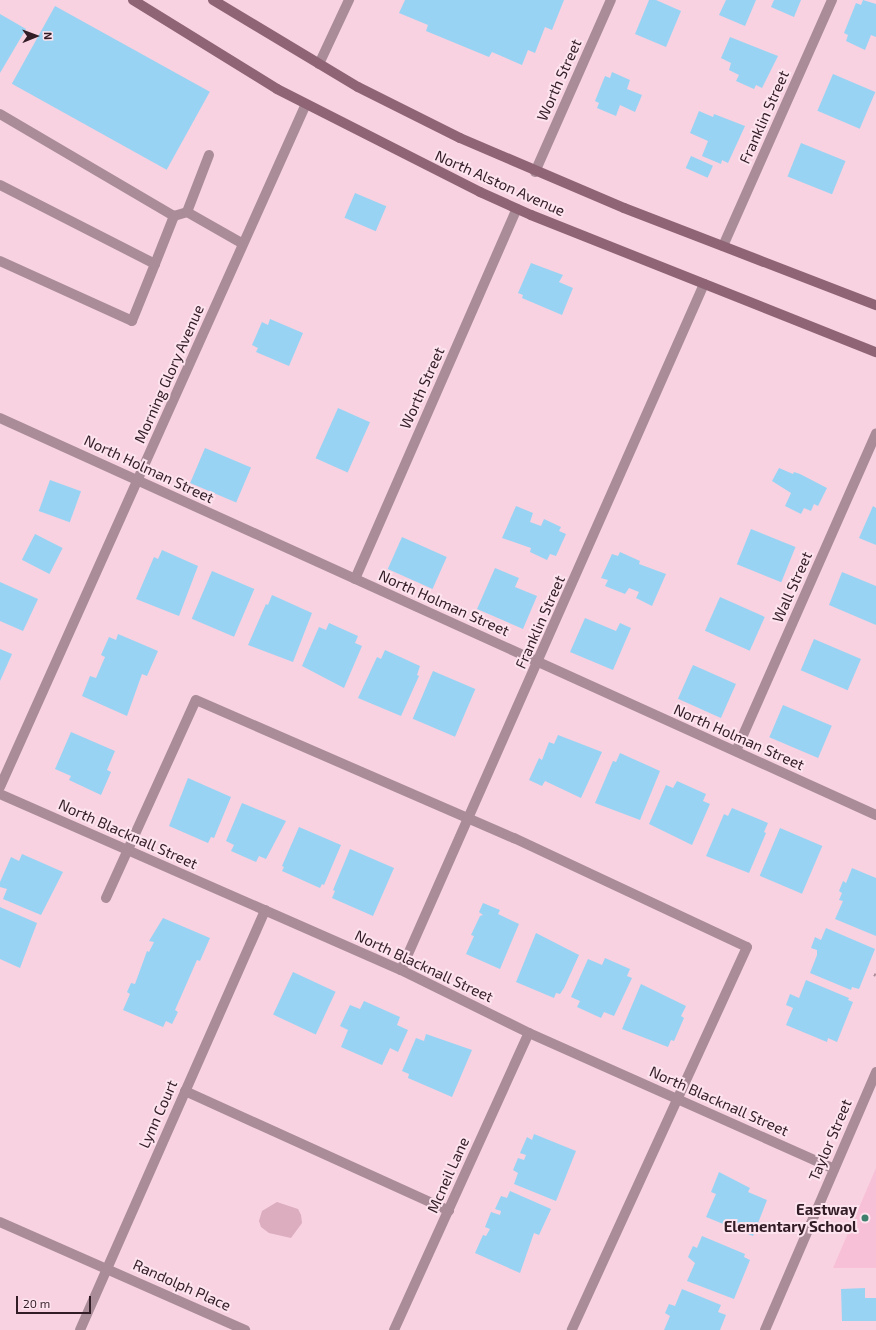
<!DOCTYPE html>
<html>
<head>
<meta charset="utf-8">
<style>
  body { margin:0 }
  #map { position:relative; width:876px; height:1330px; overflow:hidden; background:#f8d2e0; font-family:"Exo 2",sans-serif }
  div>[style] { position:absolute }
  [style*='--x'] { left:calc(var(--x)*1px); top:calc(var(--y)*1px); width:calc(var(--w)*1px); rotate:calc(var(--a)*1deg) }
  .built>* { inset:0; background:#f8c0d6 }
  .green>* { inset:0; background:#dcacbf }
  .building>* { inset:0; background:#98d3f4; transform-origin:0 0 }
  .path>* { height:2.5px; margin-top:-1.25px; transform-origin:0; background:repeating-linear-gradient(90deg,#ae8e9b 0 3px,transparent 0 6px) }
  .service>* { height:10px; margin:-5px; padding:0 5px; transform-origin:5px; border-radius:5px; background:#aa8c98 }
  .minor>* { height:10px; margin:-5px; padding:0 5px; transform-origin:5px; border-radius:5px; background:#aa8c98 }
  .secondary>* { height:10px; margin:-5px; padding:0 5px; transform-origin:5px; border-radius:5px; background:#8f6576 }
  .dots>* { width:11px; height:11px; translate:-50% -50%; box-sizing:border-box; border:2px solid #fde3ed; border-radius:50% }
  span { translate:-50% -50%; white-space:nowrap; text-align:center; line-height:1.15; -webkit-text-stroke:4px #fde3ed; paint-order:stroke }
  .street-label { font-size:15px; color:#321c26 }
  .poi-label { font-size:15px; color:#321c26; font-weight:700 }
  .right { translate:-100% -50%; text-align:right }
  .north { position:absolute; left:16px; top:16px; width:40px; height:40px; -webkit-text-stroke:3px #fde3ed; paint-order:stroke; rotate:89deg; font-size:11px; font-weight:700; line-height:16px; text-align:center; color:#321c26 }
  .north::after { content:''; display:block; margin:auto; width:14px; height:18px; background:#321c26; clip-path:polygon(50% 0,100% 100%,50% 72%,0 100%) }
  .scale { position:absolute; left:16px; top:1296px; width:75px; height:18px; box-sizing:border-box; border:2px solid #321c26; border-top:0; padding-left:5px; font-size:12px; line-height:14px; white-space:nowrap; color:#321c26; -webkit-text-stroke:3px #fde3ed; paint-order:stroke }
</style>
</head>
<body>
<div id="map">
  <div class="built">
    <i style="clip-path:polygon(876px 1168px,876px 1268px,833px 1268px)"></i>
  </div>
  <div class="green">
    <i style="clip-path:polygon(277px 1202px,298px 1209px,301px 1215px,302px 1223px,291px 1238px,269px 1233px,261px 1227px,259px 1221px,262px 1211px)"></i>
  </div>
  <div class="building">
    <i style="clip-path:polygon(405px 0,564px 0,552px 30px,545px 27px,535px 53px,528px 50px,522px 65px,492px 52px,489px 57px,426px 31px,428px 25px,399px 13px)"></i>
    <i style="clip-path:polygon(649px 0,656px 0,681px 11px,666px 47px,635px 34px)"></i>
    <i style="clip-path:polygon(726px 0,756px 0,745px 26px,719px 15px)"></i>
    <i style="clip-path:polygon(774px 0,801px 0,794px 17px,771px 7px)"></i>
    <i style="clip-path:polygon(863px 0,876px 4px,876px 37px,871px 35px,865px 50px,846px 41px,848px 35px,844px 33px,856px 3px,861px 5px)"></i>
    <i style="left:55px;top:6px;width:177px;height:89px;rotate:29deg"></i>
    <i style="clip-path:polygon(0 14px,26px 29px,0 73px)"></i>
    <i style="clip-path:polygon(730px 37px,778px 56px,762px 88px,756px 85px,754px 89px,736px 81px,739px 75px,729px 70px,731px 63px,721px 58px)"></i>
    <i style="clip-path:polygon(612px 72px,630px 80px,627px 89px,642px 95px,635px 112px,620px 105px,616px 116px,597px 108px,599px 103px,595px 101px,605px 76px,610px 78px)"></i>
    <i style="left:833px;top:74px;width:46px;height:40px;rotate:23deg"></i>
    <i style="clip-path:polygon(699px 111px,713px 117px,714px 114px,745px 126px,728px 163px,722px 160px,721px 164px,702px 156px,708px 141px,690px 133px)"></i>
    <i style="left:801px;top:143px;width:48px;height:36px;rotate:22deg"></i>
    <i style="left:691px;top:156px;width:24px;height:13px;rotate:24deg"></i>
    <i style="left:355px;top:193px;width:34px;height:27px;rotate:23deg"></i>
    <i style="clip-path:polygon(531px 263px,563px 275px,559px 282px,573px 288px,562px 315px,522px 298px,523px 295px,518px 293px)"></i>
    <i style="clip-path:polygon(270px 319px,303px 333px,289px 366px,256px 352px,258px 348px,252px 345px,262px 322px,268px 325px)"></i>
    <i style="left:338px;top:408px;width:35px;height:55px;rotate:24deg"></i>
    <i style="left:205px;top:448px;width:50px;height:38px;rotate:23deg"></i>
    <i style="clip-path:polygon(779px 468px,793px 474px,794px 472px,800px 474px,827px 488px,818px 506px,814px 504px,811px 511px,804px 508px,801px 514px,785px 506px,791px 493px,772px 481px)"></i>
    <i style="left:50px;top:480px;width:33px;height:33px;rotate:20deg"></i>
    <i style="clip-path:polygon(516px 506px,533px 513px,530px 522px,541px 526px,544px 519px,561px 527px,559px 531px,566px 534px,556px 556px,550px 554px,547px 560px,530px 552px,531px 548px,502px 538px)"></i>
    <i style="clip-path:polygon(873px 506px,876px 508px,876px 545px,859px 538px)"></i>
    <i style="left:751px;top:529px;width:48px;height:38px;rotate:22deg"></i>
    <i style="left:35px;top:534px;width:31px;height:29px;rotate:27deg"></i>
    <i style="left:402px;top:537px;width:49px;height:35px;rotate:24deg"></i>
    <i style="clip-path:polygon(162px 550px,198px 566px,179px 616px,136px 599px,154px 557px,158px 559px)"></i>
    <i style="clip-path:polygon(620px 552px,640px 561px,639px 564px,666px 574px,652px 606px,636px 598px,639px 592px,629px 588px,625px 594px,605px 586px,608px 580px,601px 578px,612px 554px,618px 556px)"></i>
    <i style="clip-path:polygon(495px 568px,519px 578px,515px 587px,537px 596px,523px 629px,477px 609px)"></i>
    <i style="left:212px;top:571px;width:46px;height:52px;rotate:23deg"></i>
    <i style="clip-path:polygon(842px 572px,876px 586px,876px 625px,829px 605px)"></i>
    <i style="clip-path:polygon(0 582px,38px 599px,23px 631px,0 621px)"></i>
    <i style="clip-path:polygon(272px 595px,312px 613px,293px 662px,248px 645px,266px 604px,268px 605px)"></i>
    <i style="left:720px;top:597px;width:49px;height:37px;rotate:24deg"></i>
    <i style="clip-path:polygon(585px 618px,616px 631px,620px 623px,631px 628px,613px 670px,570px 652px)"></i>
    <i style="clip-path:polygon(329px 623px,358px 636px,355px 643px,362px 646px,344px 688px,302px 666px,319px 627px,326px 630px)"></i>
    <i style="clip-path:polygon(118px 634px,158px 651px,147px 676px,142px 674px,127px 716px,82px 696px,90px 676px,96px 678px,105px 657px,101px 655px,109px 637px,116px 640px)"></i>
    <i style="left:814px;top:639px;width:51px;height:34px;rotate:23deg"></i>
    <i style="clip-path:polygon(0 649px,12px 654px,0 681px)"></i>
    <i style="clip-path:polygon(385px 650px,420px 666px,417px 675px,419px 676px,401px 716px,358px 698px,377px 657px,381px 659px)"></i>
    <i style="left:693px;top:665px;width:47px;height:37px;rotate:24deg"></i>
    <i style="left:433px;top:671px;width:46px;height:52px;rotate:23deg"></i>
    <i style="left:783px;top:705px;width:53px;height:35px;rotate:23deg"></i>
    <i style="clip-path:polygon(71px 732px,115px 751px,107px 770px,111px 772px,101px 795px,69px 780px,71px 776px,55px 769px)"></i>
    <i style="clip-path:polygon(558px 735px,602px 752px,581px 798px,545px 781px,542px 786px,529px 780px,539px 758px,542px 760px,549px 742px,554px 744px)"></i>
    <i style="clip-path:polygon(620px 753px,660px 771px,640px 820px,595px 803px,613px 761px,616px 762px)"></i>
    <i style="clip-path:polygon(188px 778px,231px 797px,214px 838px,211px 837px,208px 843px,169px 826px)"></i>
    <i style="clip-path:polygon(677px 781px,706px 794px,703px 801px,710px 804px,692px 845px,649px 824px,666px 785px,673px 788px)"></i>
    <i style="clip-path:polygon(242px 803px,286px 821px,266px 859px,259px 856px,256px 862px,231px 851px,234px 845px,226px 841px)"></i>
    <i style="clip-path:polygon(732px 808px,768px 823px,764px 832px,766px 833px,749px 873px,706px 856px,724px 814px,728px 816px)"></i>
    <i style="clip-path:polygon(299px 827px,341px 845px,324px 885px,322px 884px,320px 888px,282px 871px,284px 867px,282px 866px)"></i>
    <i style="left:780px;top:828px;width:46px;height:52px;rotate:23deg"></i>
    <i style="clip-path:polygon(350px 849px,394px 868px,373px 916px,332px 898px,335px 891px,333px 890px)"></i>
    <i style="clip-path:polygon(22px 854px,63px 872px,41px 915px,3px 899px,7px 889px,0 887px,0 882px,11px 857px,19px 861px)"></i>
    <i style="clip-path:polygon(852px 868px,876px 878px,876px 936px,835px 919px,843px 901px,839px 900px,842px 893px,839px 891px,843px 881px,846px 883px)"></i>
    <i style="clip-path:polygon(483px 903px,500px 910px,498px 914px,519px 924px,500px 969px,466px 954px,474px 936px,471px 935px,480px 916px,483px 915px,479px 912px)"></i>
    <i style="clip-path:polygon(0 907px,37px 923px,20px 968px,0 959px)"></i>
    <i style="clip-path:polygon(163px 918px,210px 938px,200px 961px,197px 960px,175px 1010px,178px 1012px,172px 1024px,166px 1021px,163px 1027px,123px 1010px,130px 994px,127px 992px,131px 983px,135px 984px,147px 951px,149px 952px,154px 942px,149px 941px)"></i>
    <i style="clip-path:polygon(826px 928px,875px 949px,859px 989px,852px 987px,851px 990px,810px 973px,817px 955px,817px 950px,811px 948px,815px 937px,821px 940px)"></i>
    <i style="clip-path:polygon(536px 933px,579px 955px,564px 988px,560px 994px,556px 993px,554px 998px,516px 982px)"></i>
    <i style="clip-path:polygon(605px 958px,630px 969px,627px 976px,632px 978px,614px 1016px,604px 1012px,601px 1018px,577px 1007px,580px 1001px,571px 997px,588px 959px,602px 965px)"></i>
    <i style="left:293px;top:972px;width:47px;height:47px;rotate:25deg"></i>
    <i style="clip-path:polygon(806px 980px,849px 998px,848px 1000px,853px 1002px,837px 1042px,828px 1038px,827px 1042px,786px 1025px,793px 1008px,786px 1005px,790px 994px,799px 998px)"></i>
    <i style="clip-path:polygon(641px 984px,686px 1006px,681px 1016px,684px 1018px,674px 1041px,671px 1040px,668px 1047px,622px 1029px)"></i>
    <i style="clip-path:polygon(364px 1001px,400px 1017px,397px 1025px,408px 1030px,398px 1052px,390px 1048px,382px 1065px,341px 1047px,348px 1030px,340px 1026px,350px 1005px,360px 1009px)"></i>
    <i style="clip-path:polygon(426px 1034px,472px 1050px,452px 1097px,408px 1078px,409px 1074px,402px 1071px,416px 1038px,424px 1041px)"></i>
    <i style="clip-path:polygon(534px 1134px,576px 1151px,556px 1201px,514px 1184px,518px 1173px,513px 1170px,518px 1158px,524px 1160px,526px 1155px,520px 1153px,527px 1137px,532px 1140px)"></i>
    <i style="clip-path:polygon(719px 1172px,750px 1188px,748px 1192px,767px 1200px,753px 1236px,706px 1217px,716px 1194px,711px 1192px)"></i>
    <i style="clip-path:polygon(510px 1191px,551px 1209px,539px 1235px,534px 1233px,520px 1273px,475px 1253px,483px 1235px,486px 1236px,490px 1229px,485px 1227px,491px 1212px,500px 1215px,501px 1211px,495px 1209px,501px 1196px,507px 1198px)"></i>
    <i style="clip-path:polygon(702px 1236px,745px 1254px,744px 1257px,750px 1260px,734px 1299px,687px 1281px,695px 1263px,688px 1257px,693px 1246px,697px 1248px)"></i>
    <i style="clip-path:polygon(865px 1288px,865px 1298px,876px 1298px,876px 1321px,842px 1321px,841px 1289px)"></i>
    <i style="clip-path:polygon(682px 1289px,721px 1305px,718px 1312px,726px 1315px,720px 1330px,664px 1330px,670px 1316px,665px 1313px,669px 1304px,675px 1306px)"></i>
  </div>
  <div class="path">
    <i style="--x:874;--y:974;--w:2;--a:27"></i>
  </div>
  <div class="service">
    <i style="--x:0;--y:114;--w:202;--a:30.4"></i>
    <i style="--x:174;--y:216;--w:14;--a:-17"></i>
    <i style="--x:209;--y:155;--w:61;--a:111.1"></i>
    <i style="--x:187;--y:212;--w:64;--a:29.7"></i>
    <i style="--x:0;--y:185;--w:174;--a:27"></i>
    <i style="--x:155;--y:264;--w:52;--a:-68.4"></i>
    <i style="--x:0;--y:261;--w:145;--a:24.4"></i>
    <i style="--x:132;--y:321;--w:61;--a:-68"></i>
    <i style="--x:106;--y:898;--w:217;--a:-65.6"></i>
    <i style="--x:196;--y:700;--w:347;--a:23.5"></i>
    <i style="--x:514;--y:838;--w:257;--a:25.1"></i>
    <i style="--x:747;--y:947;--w:421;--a:114.6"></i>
    <i style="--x:185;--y:1091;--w:290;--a:24.4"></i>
  </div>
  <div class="minor">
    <i style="--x:319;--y:64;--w:71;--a:-64.9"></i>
    <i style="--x:535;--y:172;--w:188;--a:-66.2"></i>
    <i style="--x:723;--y:246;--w:269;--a:-66.1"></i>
    <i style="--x:0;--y:418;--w:962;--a:24.38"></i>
    <i style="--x:355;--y:579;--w:404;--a:-66.4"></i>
    <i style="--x:736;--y:751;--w:347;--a:-66.2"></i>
    <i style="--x:0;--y:787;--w:748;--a:-65.87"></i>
    <i style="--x:0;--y:794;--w:438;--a:23.7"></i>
    <i style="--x:401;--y:970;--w:143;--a:26.2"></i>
    <i style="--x:529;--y:1033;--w:334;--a:24"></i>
    <i style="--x:401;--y:970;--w:750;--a:-66.17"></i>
    <i style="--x:0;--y:1222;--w:268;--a:23.8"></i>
    <i style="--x:80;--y:1330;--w:459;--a:-66.2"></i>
    <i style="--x:394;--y:1330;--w:326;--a:-65.6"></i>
    <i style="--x:765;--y:1330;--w:281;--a:-66.7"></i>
  </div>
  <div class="secondary">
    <i style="--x:133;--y:0;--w:169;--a:31.7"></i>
    <i style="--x:277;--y:89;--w:228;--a:26.9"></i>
    <i style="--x:480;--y:192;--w:56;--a:24.3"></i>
    <i style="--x:531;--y:215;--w:371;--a:21.7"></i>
    <i style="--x:213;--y:0;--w:169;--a:31"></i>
    <i style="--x:358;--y:87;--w:114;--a:26.6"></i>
    <i style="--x:460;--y:138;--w:178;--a:23.1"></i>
    <i style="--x:624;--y:208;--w:270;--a:21.1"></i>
  </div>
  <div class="dots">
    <i style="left:865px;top:1218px;background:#3e7e6c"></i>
  </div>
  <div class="street-label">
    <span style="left:559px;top:80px;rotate:-66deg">Worth Street</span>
    <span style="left:764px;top:117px;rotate:-66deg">Franklin Street</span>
    <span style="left:500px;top:183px;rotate:24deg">North Alston Avenue</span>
    <span style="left:169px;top:374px;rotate:-66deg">Morning Glory Avenue</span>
    <span style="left:422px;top:388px;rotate:-66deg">Worth Street</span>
    <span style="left:149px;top:469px;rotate:25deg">North Holman Street</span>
    <span style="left:792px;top:587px;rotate:-66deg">Wall Street</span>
    <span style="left:444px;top:603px;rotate:24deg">North Holman Street</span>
    <span style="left:540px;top:622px;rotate:-66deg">Franklin Street</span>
    <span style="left:739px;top:737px;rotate:24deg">North Holman Street</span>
    <span style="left:128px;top:834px;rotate:24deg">North Blacknall Street</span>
    <span style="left:424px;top:966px;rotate:25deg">North Blacknall Street</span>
    <span style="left:719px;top:1101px;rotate:24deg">North Blacknall Street</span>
    <span style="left:158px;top:1114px;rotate:-66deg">Lynn Court</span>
    <span style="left:830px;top:1140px;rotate:-67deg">Taylor Street</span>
    <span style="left:448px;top:1175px;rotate:-66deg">Mcneil Lane</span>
    <span style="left:182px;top:1285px;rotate:24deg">Randolph Place</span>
  </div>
  <div class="poi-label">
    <span class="right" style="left:857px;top:1218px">Eastway<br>Elementary School</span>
  </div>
  <div class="north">N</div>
  <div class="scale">20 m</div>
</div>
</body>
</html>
